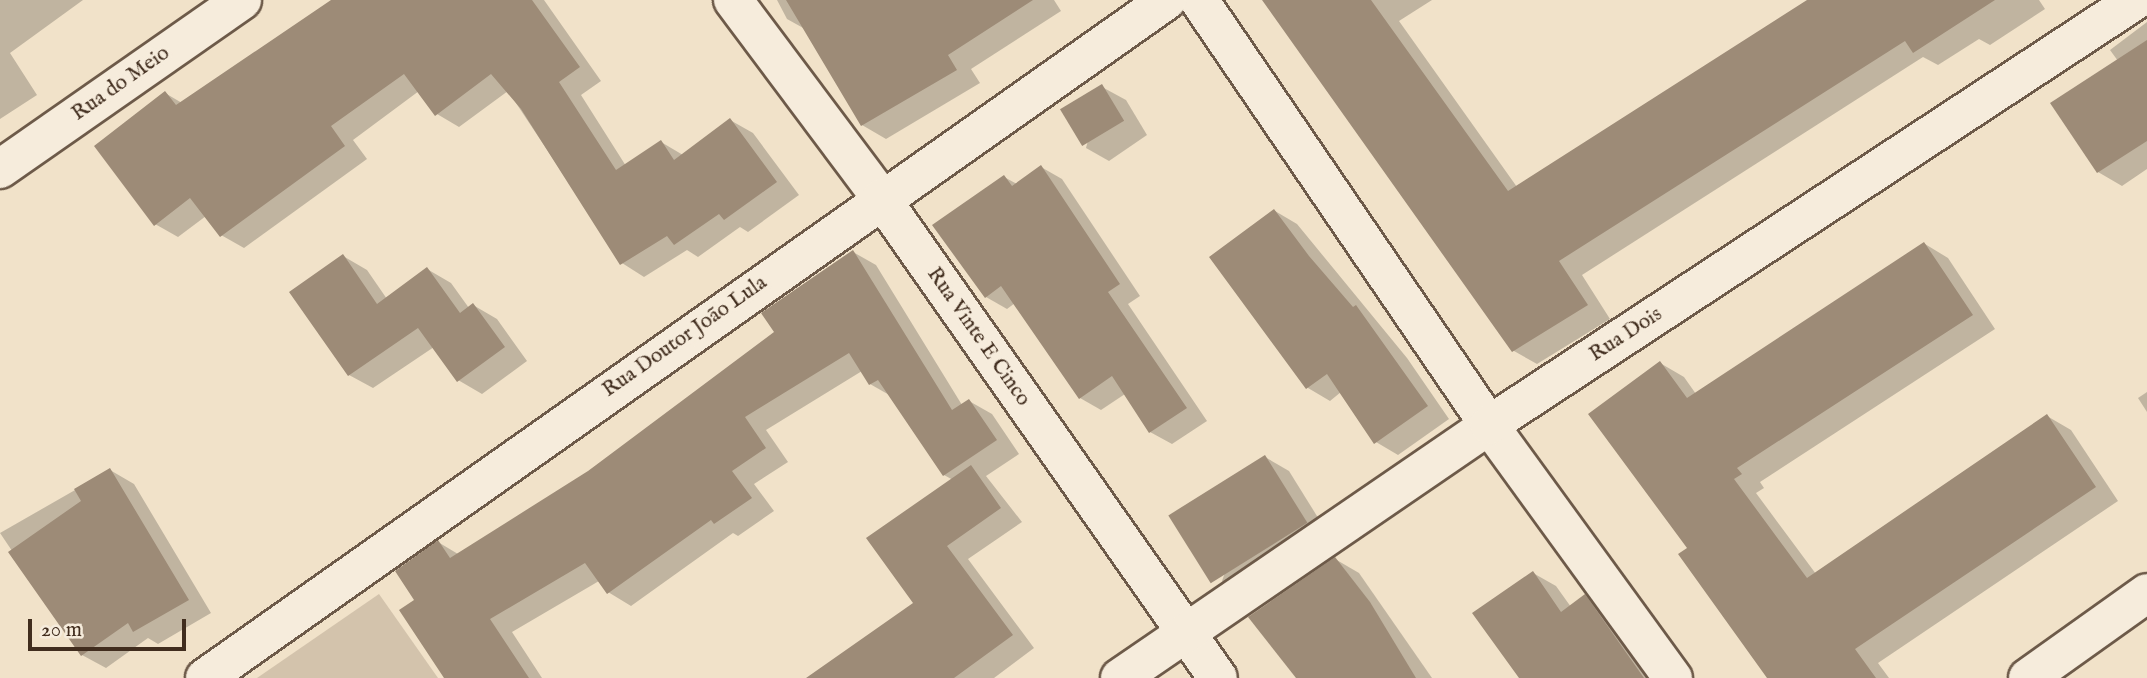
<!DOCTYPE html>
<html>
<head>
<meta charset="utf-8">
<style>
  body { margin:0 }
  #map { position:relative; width:2147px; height:678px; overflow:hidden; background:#f1e2c9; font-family:"IM FELL English",serif }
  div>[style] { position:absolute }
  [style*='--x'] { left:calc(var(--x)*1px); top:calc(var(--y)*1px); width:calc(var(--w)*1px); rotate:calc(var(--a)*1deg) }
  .green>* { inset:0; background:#d3c3ac }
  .shadow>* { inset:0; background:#0003 }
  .building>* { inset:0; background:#9d8b77; transform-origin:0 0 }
  .roads { filter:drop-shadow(2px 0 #6d5a49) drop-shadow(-2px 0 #6d5a49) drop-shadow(0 2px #6d5a49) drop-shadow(0 -2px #6d5a49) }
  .minor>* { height:38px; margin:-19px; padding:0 19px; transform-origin:19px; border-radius:19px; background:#f6ecdc }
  span { translate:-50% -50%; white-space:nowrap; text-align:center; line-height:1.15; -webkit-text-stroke:7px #f6ecdc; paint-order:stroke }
  .street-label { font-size:21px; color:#412d1e }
  .scale { position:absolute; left:28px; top:619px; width:158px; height:32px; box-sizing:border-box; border:4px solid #412d1e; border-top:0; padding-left:9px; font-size:21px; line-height:24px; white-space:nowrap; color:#412d1e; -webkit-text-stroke:5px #f6ecdc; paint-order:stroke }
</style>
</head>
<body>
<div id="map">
  <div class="green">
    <i style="clip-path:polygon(379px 594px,438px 678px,257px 678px)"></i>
  </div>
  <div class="shadow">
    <i style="clip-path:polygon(0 0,83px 0,10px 53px,37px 95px,0 119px)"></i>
    <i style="clip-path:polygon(335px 0,544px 0,601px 81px,581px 95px,626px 166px,661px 142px,683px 155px,730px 120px,753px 133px,799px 195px,748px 232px,740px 227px,698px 257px,687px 250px,644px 277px,622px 263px,508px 91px,459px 127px,437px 114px,419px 91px,353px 140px,367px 159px,244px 248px,221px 235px,206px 216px,178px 237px,155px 224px,165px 93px,182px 103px)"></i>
    <i style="clip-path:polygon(777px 0,1054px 0,1061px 11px,971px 69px,980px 83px,886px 139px,862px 125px,805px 29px,787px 19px)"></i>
    <i style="clip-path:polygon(1264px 0,1432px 0,1399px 21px,1517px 187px,1809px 0,2039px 0,2045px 9px,1990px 45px,1979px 39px,1938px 65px,1923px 57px,1582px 275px,1610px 319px,1537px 364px,1514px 351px)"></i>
    <i style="clip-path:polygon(2147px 22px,2147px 169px,2122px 186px,2098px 172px,2118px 61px,2110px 50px)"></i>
    <i style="clip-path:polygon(1102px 87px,1126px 100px,1147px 135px,1109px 161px,1086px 148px)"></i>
    <i style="clip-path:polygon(1041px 167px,1062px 179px,1140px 296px,1128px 304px,1207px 421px,1172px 444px,1150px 432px,1125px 394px,1101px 410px,1080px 398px,1015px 303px,1007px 309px,986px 297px,1004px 177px,1017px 184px)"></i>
    <i style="clip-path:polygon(1275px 211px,1297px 224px,1407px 358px,1449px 419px,1398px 455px,1376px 442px,1341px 392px,1330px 401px,1308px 388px,1211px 257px)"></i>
    <i style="clip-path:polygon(1925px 244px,1948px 258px,1995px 329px,1760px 482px,1764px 488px,1756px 493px,1816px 574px,2047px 416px,2071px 430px,2118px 501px,1878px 663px,1889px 678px,1769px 678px,1689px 548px,1660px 363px,1684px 377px,1696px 394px)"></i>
    <i style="clip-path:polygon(853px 252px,876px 265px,962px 405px,969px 401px,992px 414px,1019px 454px,986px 476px,1022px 522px,968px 559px,1034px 648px,994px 678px,851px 678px,915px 604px,953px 480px,944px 475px,891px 396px,870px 384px,862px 371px,766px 430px,788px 462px,754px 484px,774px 511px,738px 536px,733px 533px,631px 606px,608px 592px,599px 581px,512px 632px,542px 678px,446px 678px,417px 600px,438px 542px,458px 554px,589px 472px,776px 333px)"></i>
    <i style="clip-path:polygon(343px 256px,367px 270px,387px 299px,427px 269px,451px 283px,469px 308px,473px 305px,497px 319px,527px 361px,482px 394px,458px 380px,434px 347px,373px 388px,349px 375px)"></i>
    <i style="clip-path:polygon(2147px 392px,2147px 412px,2138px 398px)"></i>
    <i style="clip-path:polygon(1265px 457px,1289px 471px,1330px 537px,1245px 595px,1222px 581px)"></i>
    <i style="clip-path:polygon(110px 470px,134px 484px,211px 613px,158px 644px,148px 638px,106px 668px,82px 655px,0 533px)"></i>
    <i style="clip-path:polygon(1335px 559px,1359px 573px,1432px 678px,1302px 678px)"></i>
    <i style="clip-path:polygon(1533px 573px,1556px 586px,1571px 607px,1585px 596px,1608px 609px,1657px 678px,1522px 678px)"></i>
  </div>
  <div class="building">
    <i style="clip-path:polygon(331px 0,532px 0,580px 67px,559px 82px,616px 170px,661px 140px,674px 160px,730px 118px,777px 182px,724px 220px,719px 214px,674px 245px,667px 236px,620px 265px,521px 109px,491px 74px,435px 116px,404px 74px,331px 126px,345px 146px,220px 237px,190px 198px,154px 226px,94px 146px,165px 91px,176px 105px)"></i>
    <i style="clip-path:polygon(786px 0,1033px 0,948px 55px,957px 70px,861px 126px)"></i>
    <i style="clip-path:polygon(1262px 0,1371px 0,1508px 191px,1807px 0,1995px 0,1913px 53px,1905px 41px,1559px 261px,1588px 305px,1512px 352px)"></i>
    <i style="clip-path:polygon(2147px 40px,2147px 141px,2097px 173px,2050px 103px)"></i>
    <i style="left:1102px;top:84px;width:43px;height:49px;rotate:59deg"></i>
    <i style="clip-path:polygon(1041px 165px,1120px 284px,1108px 292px,1187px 408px,1149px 433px,1112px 376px,1079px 399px,1001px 286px,985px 298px,932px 225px,1004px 175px,1012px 186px)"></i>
    <i style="clip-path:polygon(1274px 209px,1309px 256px,1353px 307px,1356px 305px,1428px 406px,1374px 444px,1327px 374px,1306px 389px,1209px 257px)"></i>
    <i style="clip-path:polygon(1924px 242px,1973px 315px,1737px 468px,1742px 474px,1734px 479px,1807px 578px,2047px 414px,2096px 487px,1855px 649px,1876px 678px,1767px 678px,1678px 554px,1687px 548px,1588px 414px,1660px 361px,1687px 398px)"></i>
    <i style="clip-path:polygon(853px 250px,952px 410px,969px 399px,997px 440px,943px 476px,878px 380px,869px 385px,849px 353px,745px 417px,766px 448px,732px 471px,752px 498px,714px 524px,711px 520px,607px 594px,585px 563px,490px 619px,529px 678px,444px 678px,399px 610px,414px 600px,395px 571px,438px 540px,450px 558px,588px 471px,774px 332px,761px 313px)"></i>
    <i style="clip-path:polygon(343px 254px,377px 304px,427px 267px,460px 313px,473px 303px,505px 347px,457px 382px,418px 328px,348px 376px,289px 292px)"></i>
    <i style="left:1265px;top:455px;width:80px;height:114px;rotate:58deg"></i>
    <i style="clip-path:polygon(971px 465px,1001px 508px,947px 546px,1013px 635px,954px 678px,806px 678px,913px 603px,866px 538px)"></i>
    <i style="clip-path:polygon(110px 468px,189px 600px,133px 632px,128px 623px,81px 656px,8px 552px,81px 501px,74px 489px)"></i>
    <i style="clip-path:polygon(1335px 557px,1370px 602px,1416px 678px,1296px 678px,1248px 617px)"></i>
    <i style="clip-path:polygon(1533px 571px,1561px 612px,1585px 594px,1644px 678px,1519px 678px,1472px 613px)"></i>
  </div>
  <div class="roads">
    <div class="minor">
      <i style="--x:733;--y:0;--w:247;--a:53.2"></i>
      <i style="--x:881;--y:198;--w:586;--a:54.93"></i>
      <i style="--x:1199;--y:0;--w:515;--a:55.69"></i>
      <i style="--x:1489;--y:425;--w:313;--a:54"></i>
      <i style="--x:0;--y:169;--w:295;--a:-34.9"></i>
      <i style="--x:205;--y:678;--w:1177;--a:-35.18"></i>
      <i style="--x:1120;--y:678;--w:447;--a:-34.4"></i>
      <i style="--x:1489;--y:425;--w:774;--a:-33.3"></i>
      <i style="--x:2028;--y:678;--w:146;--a:-35.5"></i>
    </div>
  </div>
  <div class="street-label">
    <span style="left:121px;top:84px;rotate:-35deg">Rua do Meio</span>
    <span style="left:1626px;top:335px;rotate:-33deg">Rua Dois</span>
    <span style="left:685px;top:337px;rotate:-35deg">Rua Doutor João Lula</span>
    <span style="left:978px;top:337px;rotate:55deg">Rua Vinte E Cinco</span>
  </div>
  <div class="scale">20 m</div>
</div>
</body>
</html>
